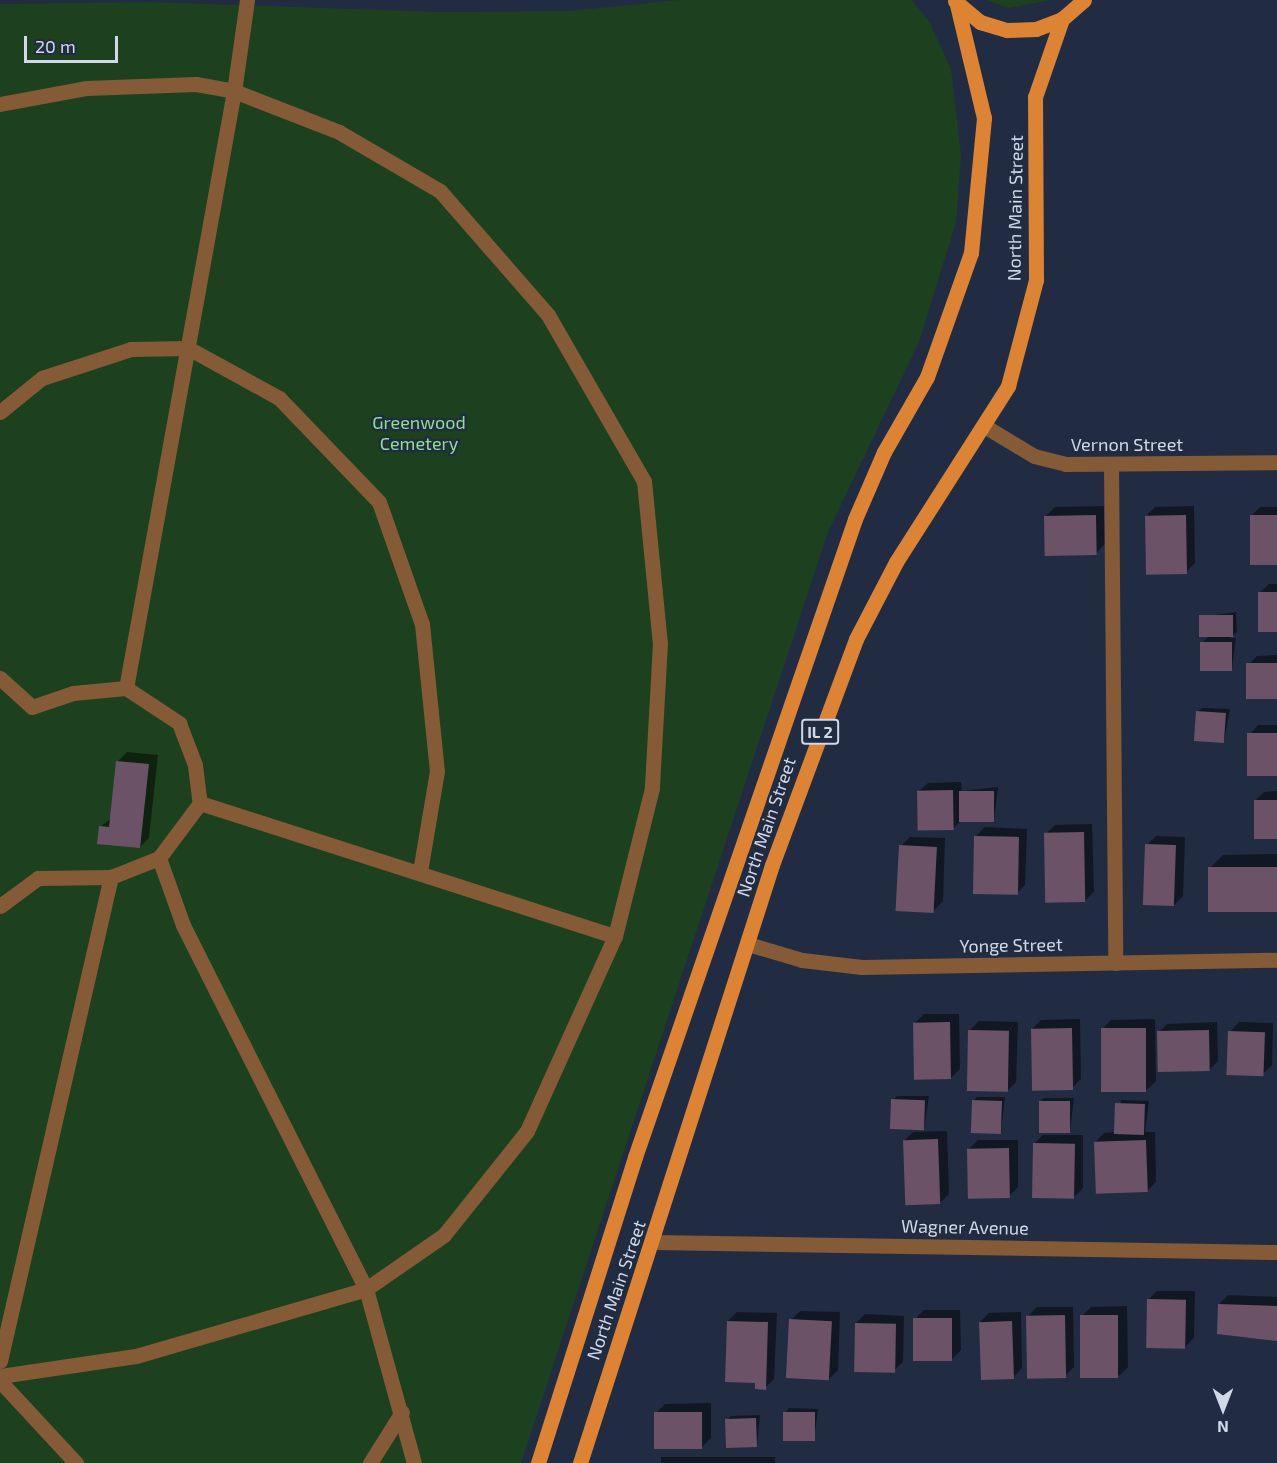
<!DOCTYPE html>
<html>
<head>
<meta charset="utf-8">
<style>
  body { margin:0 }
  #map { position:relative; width:1277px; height:1463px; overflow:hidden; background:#212c42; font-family:"Exo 2",sans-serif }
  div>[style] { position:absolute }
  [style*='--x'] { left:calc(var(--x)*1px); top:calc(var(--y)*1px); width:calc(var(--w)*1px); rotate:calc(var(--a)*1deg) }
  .green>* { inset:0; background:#1d411e }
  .shadow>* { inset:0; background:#0007; transform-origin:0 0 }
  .building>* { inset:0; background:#6b5266; transform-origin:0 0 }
  .minor>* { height:15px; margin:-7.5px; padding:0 7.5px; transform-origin:7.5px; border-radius:7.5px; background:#855a37 }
  .major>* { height:15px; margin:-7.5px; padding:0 7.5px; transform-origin:7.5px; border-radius:7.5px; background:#dc8433 }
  span { translate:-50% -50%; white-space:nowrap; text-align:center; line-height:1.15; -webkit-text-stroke:4.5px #212c42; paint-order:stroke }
  .shield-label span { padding:2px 4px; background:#212c42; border:2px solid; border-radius:4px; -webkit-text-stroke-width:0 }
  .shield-label { font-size:16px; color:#d1d8e7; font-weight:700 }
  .street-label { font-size:18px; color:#d1d8e7 }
  .park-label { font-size:18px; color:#8fe18f }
  .north { position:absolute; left:1193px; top:1379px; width:60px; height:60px; -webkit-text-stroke:4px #212c42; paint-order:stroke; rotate:180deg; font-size:16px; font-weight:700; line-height:24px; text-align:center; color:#d1d8e7 }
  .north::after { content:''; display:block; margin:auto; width:21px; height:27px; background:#d1d8e7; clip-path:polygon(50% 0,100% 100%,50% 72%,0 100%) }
  .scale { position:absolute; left:24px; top:36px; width:94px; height:27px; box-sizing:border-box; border:3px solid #d1d8e7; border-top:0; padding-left:8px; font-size:18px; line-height:21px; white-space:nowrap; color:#d1d8e7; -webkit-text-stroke:4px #212c42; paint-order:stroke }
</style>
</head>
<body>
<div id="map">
  <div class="green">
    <i style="clip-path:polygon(679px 0,912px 0,930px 23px,951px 69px,961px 155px,956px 222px,919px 342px,828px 532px,521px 1463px,0 1463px,0 4px,152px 2px,438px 12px,570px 11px)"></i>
    <i style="clip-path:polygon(987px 0,1052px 0,1008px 8px)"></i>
  </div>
  <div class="shadow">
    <i style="clip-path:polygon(1104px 506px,1105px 544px,1096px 553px,1046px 516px,1055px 507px)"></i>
    <i style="clip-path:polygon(1194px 506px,1195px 563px,1186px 572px,1146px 516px,1155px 507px)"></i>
    <i style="clip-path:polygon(1260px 507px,1277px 507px,1277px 563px,1251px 516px)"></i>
    <i style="clip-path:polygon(1269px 584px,1277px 584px,1277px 630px,1259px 593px)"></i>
    <i style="clip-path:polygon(1236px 612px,1237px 632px,1230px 638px,1236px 638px,1232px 669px,1202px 643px,1208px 637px,1201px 617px)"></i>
    <i style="clip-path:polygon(1277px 655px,1277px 698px,1248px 665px,1257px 656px)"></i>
    <i style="clip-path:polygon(1202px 708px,1230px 709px,1224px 741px,1197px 712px)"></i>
    <i style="clip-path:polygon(1258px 725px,1277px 725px,1277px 775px,1249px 735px)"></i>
    <i style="clip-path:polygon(127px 752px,158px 755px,149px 838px,140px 847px,101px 826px,112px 818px,118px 761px)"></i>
    <i style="clip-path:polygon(961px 782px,962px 791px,998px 787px,994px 820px,961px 821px,954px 828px,918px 792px,928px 783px)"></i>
    <i style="clip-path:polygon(1277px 791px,1277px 837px,1255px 801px,1264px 792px)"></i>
    <i style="clip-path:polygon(1092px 824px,1094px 892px,1084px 901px,1046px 834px,1055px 825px)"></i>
    <i style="clip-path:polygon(985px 827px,1027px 829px,1025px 885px,1016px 894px,976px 836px)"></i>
    <i style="clip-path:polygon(1156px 836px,1185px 837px,1183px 896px,1174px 905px,1147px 845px)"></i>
    <i style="clip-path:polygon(910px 837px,945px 838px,943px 901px,934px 910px,901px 846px)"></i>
    <i style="clip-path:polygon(1277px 854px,1277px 910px,1209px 869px,1223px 855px)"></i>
    <i style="clip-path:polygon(924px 1014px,959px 1014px,960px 1069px,951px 1078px,915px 1023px)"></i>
    <i style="clip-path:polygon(1080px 1019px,1081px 1079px,1072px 1088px,1032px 1029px,1041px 1020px)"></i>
    <i style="clip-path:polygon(1155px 1019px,1156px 1081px,1147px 1090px,1102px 1029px,1111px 1020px)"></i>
    <i style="clip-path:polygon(979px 1021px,1018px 1022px,1016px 1082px,1007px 1091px,970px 1030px)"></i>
    <i style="clip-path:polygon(1217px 1022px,1218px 1061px,1209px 1070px,1158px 1033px,1167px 1024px)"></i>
    <i style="clip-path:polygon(1239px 1022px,1273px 1023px,1272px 1065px,1263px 1074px,1230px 1032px)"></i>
    <i style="clip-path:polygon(897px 1096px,929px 1096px,924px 1129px,893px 1100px)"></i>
    <i style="clip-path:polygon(977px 1097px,1005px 1097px,1001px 1132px,973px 1101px)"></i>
    <i style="clip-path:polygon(1044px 1098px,1074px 1098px,1070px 1131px,1040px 1102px)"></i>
    <i style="clip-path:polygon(1121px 1100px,1149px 1101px,1145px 1132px,1155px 1132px,1156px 1182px,1147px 1191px,1095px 1142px,1104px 1133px,1116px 1132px)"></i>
    <i style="clip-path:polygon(947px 1131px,949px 1194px,940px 1203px,904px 1141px,913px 1132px)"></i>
    <i style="clip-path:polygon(1043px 1135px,1083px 1135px,1083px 1188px,1074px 1197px,1034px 1144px)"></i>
    <i style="clip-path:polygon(978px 1140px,1018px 1140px,1018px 1187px,1009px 1196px,969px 1149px)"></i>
    <i style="clip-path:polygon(1157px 1291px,1195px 1291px,1194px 1338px,1185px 1347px,1148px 1300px)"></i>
    <i style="clip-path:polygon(1228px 1295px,1277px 1297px,1277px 1337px,1219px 1304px)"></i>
    <i style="clip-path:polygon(1127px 1306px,1128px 1367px,1119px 1376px,1082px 1316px,1091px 1307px)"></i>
    <i style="clip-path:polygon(1037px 1307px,1073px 1307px,1074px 1367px,1065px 1376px,1028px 1316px)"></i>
    <i style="clip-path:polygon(924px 1310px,960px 1310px,961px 1350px,952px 1359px,915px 1319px)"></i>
    <i style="clip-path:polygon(800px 1311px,840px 1312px,838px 1370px,829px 1379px,791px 1320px)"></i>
    <i style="clip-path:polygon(737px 1312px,777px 1313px,774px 1379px,765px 1388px,728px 1321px)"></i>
    <i style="clip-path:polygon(1021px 1312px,1022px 1368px,1013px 1378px,980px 1322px,989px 1313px)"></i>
    <i style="clip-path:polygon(865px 1314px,904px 1316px,903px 1362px,893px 1371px,856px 1323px)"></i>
    <i style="clip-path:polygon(711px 1403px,711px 1438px,702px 1447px,656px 1413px,665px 1404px)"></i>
    <i style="clip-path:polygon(789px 1408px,818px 1409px,814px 1440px,785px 1413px)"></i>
    <i style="clip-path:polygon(760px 1415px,757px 1446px,727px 1420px,731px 1416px)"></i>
    <i style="left:661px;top:1457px;width:114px;height:8px"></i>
  </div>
  <div class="building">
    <i style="left:1096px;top:515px;width:40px;height:52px;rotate:89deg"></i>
    <i style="left:1186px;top:515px;width:59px;height:41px;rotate:89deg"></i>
    <i style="left:1250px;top:515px;width:27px;height:50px"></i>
    <i style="left:1258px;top:592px;width:19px;height:40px"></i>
    <i style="left:1233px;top:615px;width:22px;height:34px;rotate:90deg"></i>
    <i style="left:1200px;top:642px;width:32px;height:29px"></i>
    <i style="left:1277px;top:663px;width:36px;height:31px;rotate:90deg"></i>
    <i style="left:1196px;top:711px;width:30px;height:30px;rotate:4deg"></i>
    <i style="left:1277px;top:733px;width:43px;height:30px;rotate:90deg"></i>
    <i style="clip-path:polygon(116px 761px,149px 764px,140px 848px,97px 844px,99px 826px,109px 827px)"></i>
    <i style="left:953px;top:790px;width:40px;height:36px;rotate:89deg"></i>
    <i style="left:959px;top:791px;width:35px;height:31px"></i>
    <i style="left:1254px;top:800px;width:23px;height:39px"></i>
    <i style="left:1084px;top:832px;width:70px;height:40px;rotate:89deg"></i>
    <i style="left:974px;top:836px;width:45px;height:58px;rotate:1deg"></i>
    <i style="left:1145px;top:844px;width:31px;height:61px;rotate:2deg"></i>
    <i style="left:899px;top:845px;width:38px;height:66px;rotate:3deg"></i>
    <i style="left:1277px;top:867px;width:45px;height:69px;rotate:90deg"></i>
    <i style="left:950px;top:1022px;width:57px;height:37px;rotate:89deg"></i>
    <i style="left:1072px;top:1028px;width:62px;height:41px;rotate:89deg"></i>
    <i style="left:1101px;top:1028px;width:45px;height:64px"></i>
    <i style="left:968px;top:1030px;width:41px;height:61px;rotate:1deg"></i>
    <i style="left:1209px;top:1030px;width:41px;height:52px;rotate:89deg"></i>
    <i style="left:1228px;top:1031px;width:37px;height:44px;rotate:2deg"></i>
    <i style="left:891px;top:1099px;width:34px;height:30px;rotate:2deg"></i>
    <i style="left:972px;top:1100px;width:30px;height:33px;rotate:2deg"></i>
    <i style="left:1070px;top:1101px;width:32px;height:31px;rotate:90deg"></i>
    <i style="left:1115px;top:1103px;width:30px;height:31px;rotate:2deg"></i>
    <i style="left:938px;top:1139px;width:65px;height:35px;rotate:88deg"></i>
    <i style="left:1146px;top:1140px;width:52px;height:52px;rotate:88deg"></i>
    <i style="left:1033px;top:1143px;width:42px;height:55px;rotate:1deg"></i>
    <i style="left:1009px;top:1148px;width:50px;height:42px;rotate:89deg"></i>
    <i style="left:1147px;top:1299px;width:39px;height:49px;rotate:1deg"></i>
    <i style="clip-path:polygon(1218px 1304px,1277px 1306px,1277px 1341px,1217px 1334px)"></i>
    <i style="left:1065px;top:1315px;width:63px;height:39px;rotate:89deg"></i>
    <i style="left:1080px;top:1315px;width:38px;height:63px"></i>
    <i style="left:913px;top:1318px;width:39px;height:43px"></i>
    <i style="left:789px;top:1319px;width:43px;height:59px;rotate:3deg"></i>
    <i style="clip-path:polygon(727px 1321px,768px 1322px,766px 1390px,755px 1389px,755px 1383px,725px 1382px)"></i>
    <i style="left:1012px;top:1321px;width:58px;height:33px;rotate:88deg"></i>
    <i style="left:855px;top:1323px;width:41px;height:49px;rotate:1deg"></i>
    <i style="left:654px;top:1412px;width:48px;height:37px"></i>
    <i style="left:783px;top:1412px;width:32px;height:29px"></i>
    <i style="left:756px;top:1418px;width:29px;height:31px;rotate:88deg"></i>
  </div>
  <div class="minor">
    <i style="--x:247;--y:0;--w:92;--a:98.1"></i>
    <i style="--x:234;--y:91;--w:113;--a:21.3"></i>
    <i style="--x:339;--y:132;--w:117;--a:30.3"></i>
    <i style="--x:440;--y:191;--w:164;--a:48.9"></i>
    <i style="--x:548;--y:315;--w:192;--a:60"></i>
    <i style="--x:644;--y:481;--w:163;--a:84.4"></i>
    <i style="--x:660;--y:643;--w:145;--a:93.2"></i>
    <i style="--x:652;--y:788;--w:153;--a:104"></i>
    <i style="--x:615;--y:936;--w:214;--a:114.3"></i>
    <i style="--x:527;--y:1131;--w:133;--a:128.6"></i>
    <i style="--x:444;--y:1235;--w:95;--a:145.3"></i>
    <i style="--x:366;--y:1289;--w:180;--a:74.6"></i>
    <i style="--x:0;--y:104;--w:87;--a:-10.5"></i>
    <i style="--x:86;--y:88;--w:110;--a:-2.1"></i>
    <i style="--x:196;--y:84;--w:39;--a:10"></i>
    <i style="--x:234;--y:91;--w:607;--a:100.25"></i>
    <i style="--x:0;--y:412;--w:54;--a:-39"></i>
    <i style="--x:42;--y:378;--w:94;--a:-18"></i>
    <i style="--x:131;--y:349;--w:57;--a:-1"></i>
    <i style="--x:188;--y:348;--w:104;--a:28.8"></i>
    <i style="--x:279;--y:398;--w:144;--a:46.1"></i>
    <i style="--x:379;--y:502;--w:129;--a:70.6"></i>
    <i style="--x:422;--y:624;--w:148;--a:84.2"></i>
    <i style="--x:437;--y:771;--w:102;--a:99.6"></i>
    <i style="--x:986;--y:427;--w:56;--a:31.1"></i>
    <i style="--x:1034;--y:456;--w:32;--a:14"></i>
    <i style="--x:1065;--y:464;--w:212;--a:-0.5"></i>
    <i style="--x:1111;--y:464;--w:499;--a:89.5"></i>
    <i style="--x:0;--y:678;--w:43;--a:42.2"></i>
    <i style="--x:32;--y:707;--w:43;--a:-18.9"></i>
    <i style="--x:73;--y:693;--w:53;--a:-5.4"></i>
    <i style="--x:126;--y:688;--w:64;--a:33.4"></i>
    <i style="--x:179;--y:723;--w:45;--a:69.1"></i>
    <i style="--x:195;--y:765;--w:38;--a:83"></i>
    <i style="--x:200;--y:803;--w:69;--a:126.7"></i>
    <i style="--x:159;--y:858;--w:52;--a:158.4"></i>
    <i style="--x:111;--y:877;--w:73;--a:179.2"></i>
    <i style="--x:38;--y:878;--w:47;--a:143.6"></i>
    <i style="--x:200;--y:803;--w:436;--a:17.8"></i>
    <i style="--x:748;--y:944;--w:56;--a:16.5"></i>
    <i style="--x:802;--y:960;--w:60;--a:6.7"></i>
    <i style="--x:862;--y:967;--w:415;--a:-1"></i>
    <i style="--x:653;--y:1242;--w:624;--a:0.92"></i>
    <i style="--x:0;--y:1361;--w:497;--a:-77.1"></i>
    <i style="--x:0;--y:1376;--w:137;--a:-8.4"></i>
    <i style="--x:136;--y:1356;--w:240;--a:-16.2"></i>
    <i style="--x:366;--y:1289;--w:407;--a:-116.7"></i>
    <i style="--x:183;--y:925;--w:71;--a:-109.7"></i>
    <i style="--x:0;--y:1381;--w:112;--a:47.2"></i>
    <i style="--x:370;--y:1463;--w:60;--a:-57.9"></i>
  </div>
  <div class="major">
    <i style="--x:955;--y:1;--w:33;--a:40"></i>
    <i style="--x:980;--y:22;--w:28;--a:17"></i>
    <i style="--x:1007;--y:30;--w:29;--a:-2"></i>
    <i style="--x:1036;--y:29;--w:28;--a:-21"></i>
    <i style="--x:1062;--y:19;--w:29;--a:-41"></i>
    <i style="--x:538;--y:1463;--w:321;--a:-72.4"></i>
    <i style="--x:635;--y:1157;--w:675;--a:-70.97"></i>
    <i style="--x:855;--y:519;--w:73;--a:-66.6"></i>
    <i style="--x:884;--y:452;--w:86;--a:-60.2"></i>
    <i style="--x:927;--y:377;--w:132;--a:-70.5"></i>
    <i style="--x:971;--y:253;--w:136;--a:-84.5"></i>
    <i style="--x:984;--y:118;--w:116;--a:-103.4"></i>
    <i style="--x:580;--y:1463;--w:628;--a:-72.2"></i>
    <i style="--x:772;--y:865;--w:241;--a:-69.6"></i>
    <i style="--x:856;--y:639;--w:87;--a:-62.5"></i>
    <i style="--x:896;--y:562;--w:209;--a:-57.5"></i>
    <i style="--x:1008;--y:386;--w:110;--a:-75.2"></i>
    <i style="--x:1036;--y:280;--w:183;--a:-90.3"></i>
    <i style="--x:1035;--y:97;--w:83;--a:-70.9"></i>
  </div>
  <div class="shield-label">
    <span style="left:820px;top:732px">IL 2</span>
  </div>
  <div class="street-label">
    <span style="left:1015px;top:208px;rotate:-89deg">North Main Street</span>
    <span style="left:1127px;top:444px">Vernon Street</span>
    <span style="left:766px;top:827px;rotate:-71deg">North Main Street</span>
    <span style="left:1011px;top:945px;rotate:-1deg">Yonge Street</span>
    <span style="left:965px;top:1227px;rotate:1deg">Wagner Avenue</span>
    <span style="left:616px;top:1290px;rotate:-71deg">North Main Street</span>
  </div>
  <div class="park-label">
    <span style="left:419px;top:433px">Greenwood<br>Cemetery</span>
  </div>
  <div class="north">N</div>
  <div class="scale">20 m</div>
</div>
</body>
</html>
